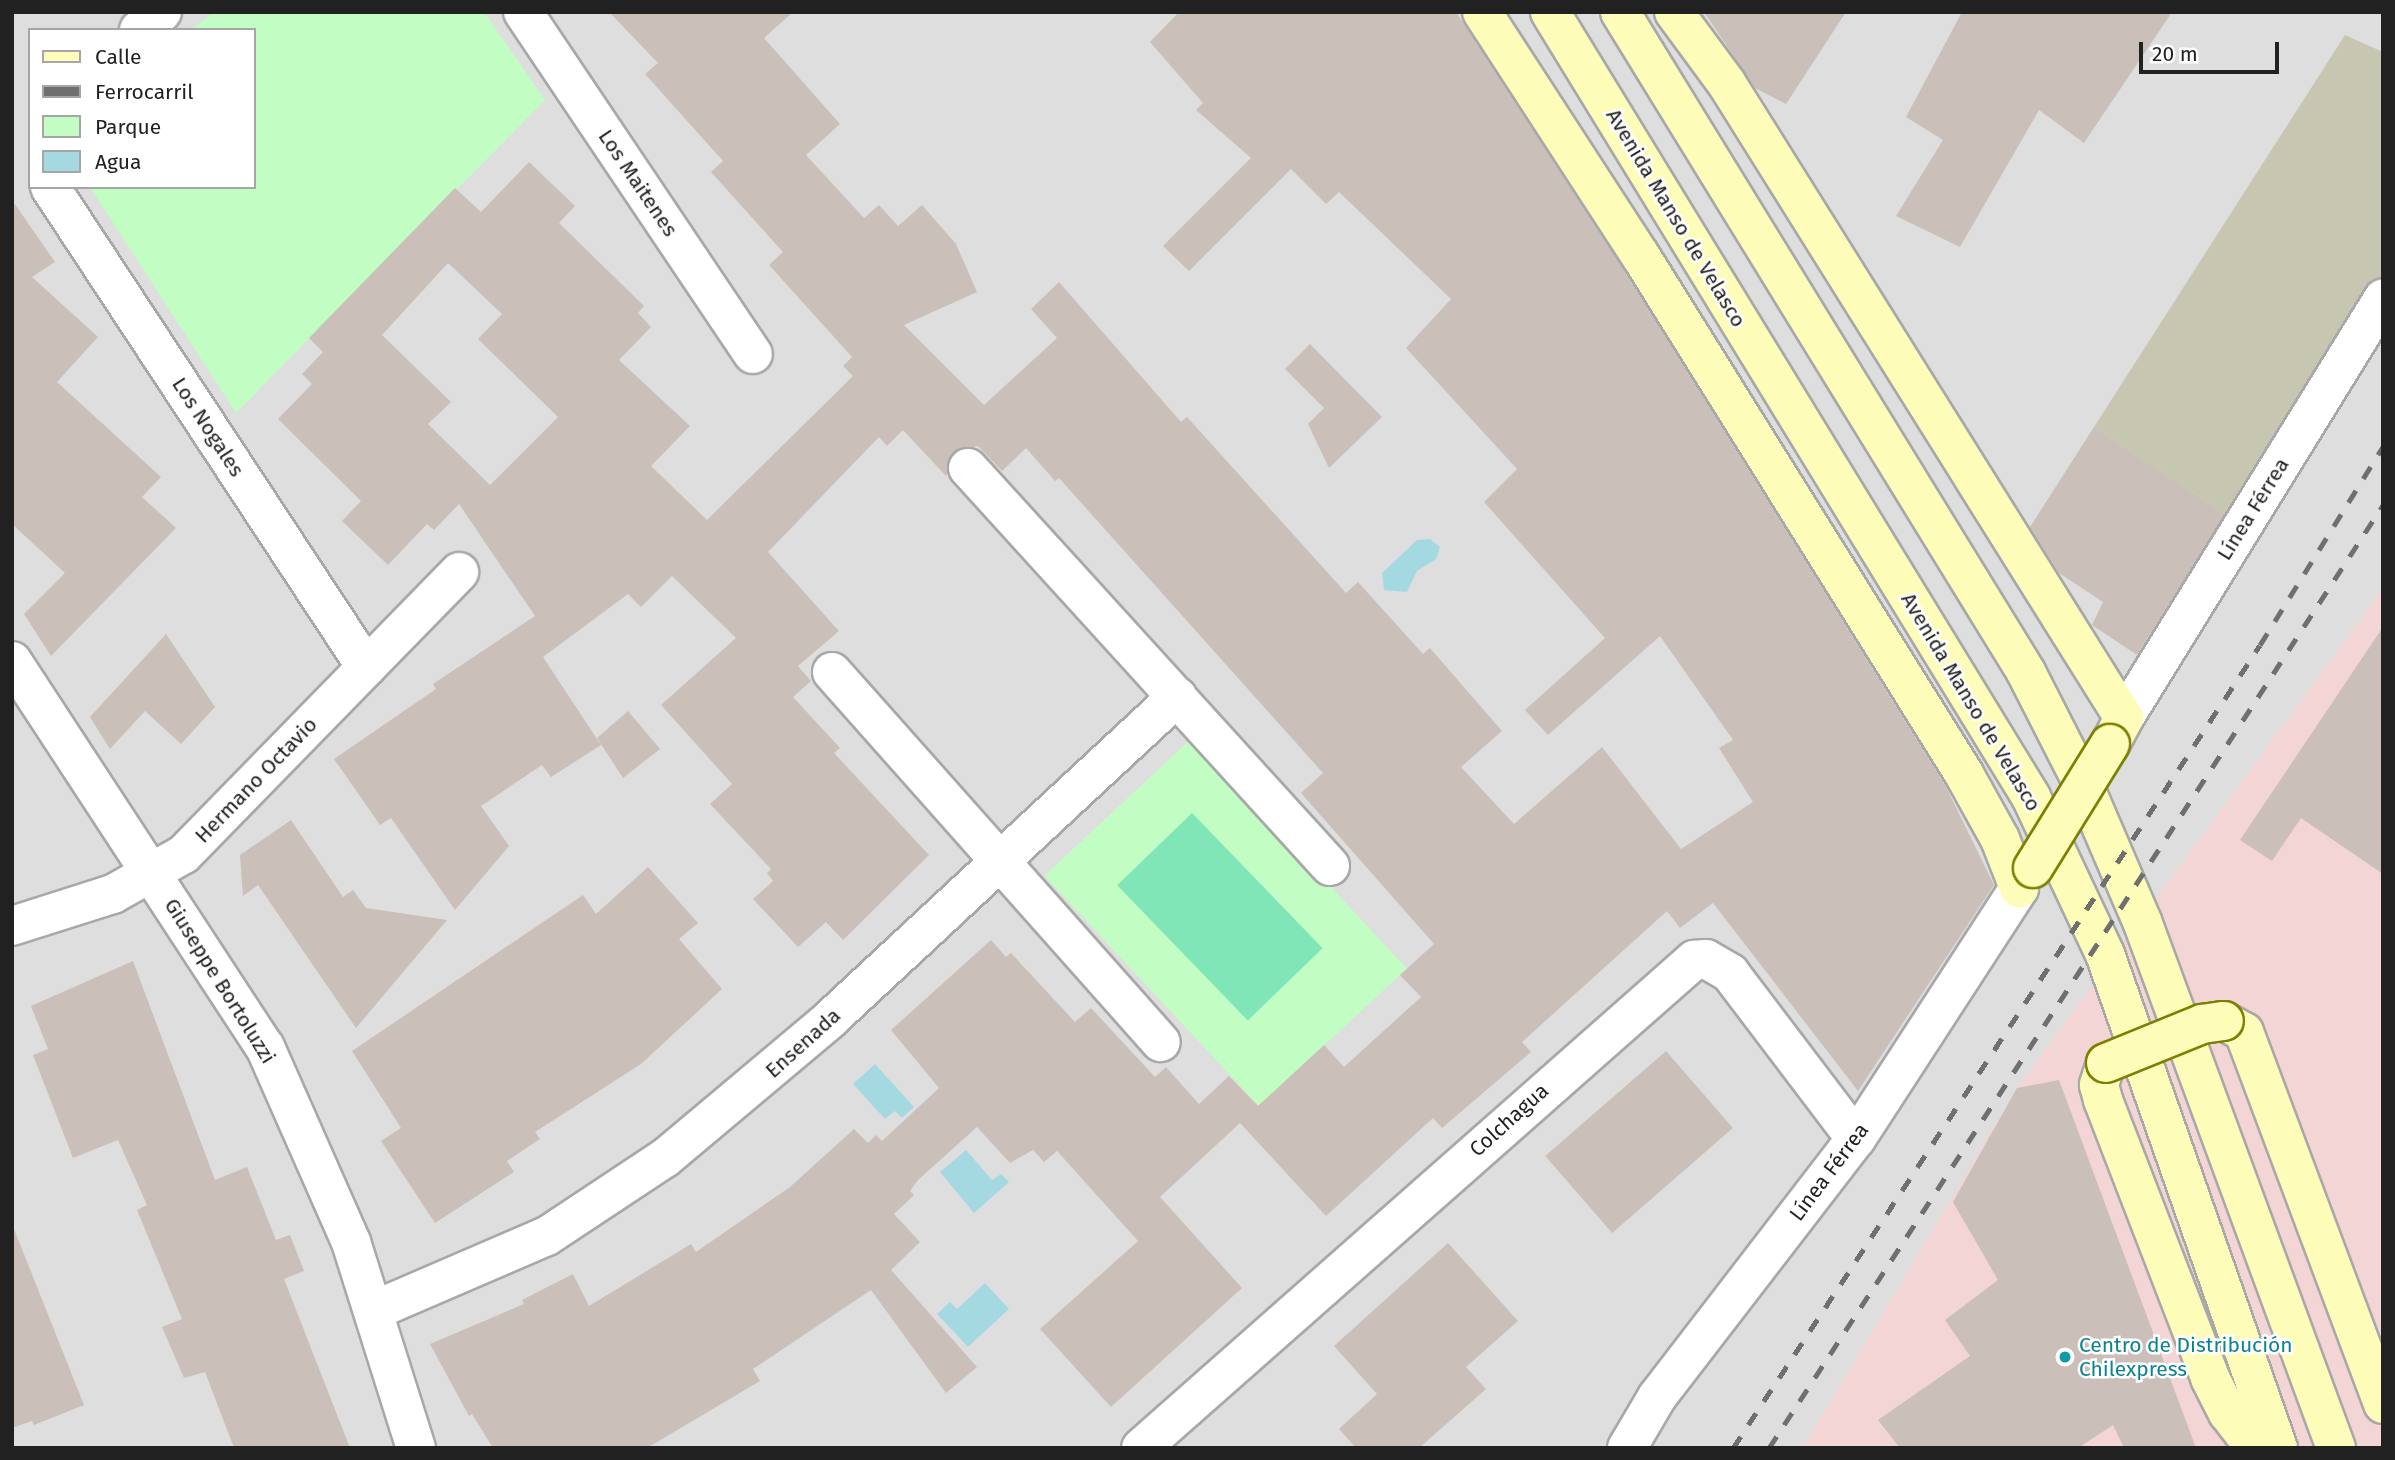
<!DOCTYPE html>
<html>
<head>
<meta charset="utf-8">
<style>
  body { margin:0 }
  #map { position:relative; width:2395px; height:1460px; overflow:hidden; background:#f2ede7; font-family:"Fira Sans",sans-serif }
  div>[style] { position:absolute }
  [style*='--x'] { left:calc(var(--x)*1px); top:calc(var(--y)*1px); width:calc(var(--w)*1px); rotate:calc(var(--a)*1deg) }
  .residential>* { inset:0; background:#dfdede }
  .commercial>* { inset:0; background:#f3d5d6 }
  .construction>* { inset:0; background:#c7c6b1 }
  .park>* { inset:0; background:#c2fdc3; transform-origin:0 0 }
  .pitch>* { inset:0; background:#80e6b7; transform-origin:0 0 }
  .water>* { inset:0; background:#a5d9e2 }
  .building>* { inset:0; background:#cabfb9; transform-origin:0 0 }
  .roads { filter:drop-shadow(2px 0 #a8a8a8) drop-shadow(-2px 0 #a8a8a8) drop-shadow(0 2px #a8a8a8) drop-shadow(0 -2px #a8a8a8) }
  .minor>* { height:38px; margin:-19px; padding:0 19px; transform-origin:19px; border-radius:19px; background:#fff }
  .secondary>* { height:38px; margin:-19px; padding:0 19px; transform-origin:19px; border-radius:19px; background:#fefcb9 }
  .rail>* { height:5px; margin-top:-2.5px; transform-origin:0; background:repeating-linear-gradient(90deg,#6f6f6f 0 14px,transparent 0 28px) }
  .bridges { filter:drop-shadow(2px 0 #7b8000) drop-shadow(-2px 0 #7b8000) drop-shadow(0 2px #7b8000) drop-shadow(0 -2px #7b8000) }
  .secondary-bridge>* { height:38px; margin:-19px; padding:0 19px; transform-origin:19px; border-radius:19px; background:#fefcb9 }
  .dots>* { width:19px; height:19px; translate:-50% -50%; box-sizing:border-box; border:4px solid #fff; border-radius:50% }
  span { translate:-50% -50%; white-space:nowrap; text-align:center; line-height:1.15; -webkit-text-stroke:5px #fff; paint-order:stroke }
  .street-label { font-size:21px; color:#212121 }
  .culture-label { font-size:21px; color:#0d838f }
  .left { translate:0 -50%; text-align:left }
  .frame { position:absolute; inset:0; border:14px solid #212121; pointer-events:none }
  .legend { position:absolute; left:28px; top:28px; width:228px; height:161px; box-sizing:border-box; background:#fff; border:2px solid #a6a6a6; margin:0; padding:9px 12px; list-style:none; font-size:21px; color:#212121 }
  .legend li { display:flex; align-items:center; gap:14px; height:35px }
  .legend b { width:35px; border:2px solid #a6a6a6 }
  .scale { position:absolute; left:2139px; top:42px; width:140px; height:32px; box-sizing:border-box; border:4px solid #212121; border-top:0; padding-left:9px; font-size:21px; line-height:24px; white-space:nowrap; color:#212121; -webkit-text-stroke:5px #fff; paint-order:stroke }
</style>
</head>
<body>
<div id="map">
  <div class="residential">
    <i style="clip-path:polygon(evenodd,12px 12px,2383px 12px,2383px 1448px,12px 1448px,12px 12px,30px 30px,254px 30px,254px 187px,30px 187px,30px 30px)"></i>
  </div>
  <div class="commercial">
    <i style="clip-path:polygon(2383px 589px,2383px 1448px,1803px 1448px,2017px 1088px)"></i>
  </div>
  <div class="construction">
    <i style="clip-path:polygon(2345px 35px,2383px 52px,2383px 282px,2228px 516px,2094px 427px)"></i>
  </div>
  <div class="park">
    <i style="clip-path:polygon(214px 12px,484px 12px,545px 100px,236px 413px,90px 187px,254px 187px,254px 30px,190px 30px)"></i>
    <i style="left:1192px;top:738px;width:315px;height:202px;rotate:47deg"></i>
  </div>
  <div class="pitch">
    <i style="left:1192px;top:813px;width:188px;height:104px;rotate:46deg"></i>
  </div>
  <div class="water">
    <i style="clip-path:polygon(1430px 539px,1440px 547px,1436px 559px,1417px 571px,1407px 592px,1384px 590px,1382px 573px,1417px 540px)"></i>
    <i style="clip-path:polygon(875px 1064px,914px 1107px,902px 1118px,895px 1111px,885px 1119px,853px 1084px)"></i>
    <i style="clip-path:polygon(966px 1150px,992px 1180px,1001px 1174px,1009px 1182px,974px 1213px,940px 1172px)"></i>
    <i style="clip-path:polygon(985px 1283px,1009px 1309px,968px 1347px,937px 1314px,950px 1302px,957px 1309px)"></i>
  </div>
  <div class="building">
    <i style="clip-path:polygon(evenodd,609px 12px,793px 12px,764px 38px,840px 124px,806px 155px,864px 218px,879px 205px,898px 226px,922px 205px,956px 244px,977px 292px,904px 325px,984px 405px,1057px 338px,1031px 309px,1059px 282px,1181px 422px,1187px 417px,1346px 593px,1358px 582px,1423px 654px,1430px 648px,1502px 731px,1461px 767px,1514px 824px,1602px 747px,1681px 849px,1753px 802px,1719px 748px,1733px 740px,1660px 636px,1548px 735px,1525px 710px,1605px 638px,1484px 502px,1517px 469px,1406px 348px,1451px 299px,1339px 192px,1326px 204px,1291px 169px,1189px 271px,1163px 246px,1251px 158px,1196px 110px,1203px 103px,1150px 42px,1179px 12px,1456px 12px,1622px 267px,1945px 785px,1994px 885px,1858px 1091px,1713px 903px,1680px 928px,1667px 911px,1522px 1042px,1531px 1052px,1442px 1128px,1433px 1118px,1326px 1216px,1240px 1123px,1160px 1197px,1242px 1288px,1111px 1407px,1040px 1329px,1138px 1241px,1057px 1151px,1044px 1162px,1033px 1150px,1010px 1163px,977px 1127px,918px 1180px,910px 1191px,914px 1195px,894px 1214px,920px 1242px,891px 1270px,977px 1367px,946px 1393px,871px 1290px,753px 1369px,760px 1381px,647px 1448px,493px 1448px,472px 1414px,469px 1416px,430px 1344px,524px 1304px,522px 1300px,573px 1274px,589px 1306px,691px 1244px,696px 1252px,790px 1187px,854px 1129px,868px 1143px,876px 1135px,882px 1141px,939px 1088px,891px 1030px,991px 940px,1006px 957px,1011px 953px,1075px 1022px,1091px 1008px,1155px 1077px,1166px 1067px,1199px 1104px,1229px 1076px,1258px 1106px,1324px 1045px,1344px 1067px,1421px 997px,1400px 975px,1434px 944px,1301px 793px,1323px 773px,1059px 478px,1055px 481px,1026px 448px,1002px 471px,978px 446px,953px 452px,946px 476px,903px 430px,887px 446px,879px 437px,768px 552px,839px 631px,798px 666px,811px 681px,793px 697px,840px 748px,834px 753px,929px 855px,843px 940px,826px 922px,798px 947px,753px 899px,773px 881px,767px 873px,771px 869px,710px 804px,732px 784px,661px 705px,736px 638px,672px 576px,641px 607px,628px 594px,543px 657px,601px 745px,551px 777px,542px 765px,481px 806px,509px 846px,455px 910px,391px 818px,380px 825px,334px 759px,436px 689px,433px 684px,535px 616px,459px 504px,434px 530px,427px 524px,388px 565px,342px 521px,361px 501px,278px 419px,312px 384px,302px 374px,323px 352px,309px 338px,455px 188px,481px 212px,529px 162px,575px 206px,559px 223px,644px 306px,638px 313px,651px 327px,619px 360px,690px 426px,651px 466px,707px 520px,853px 376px,843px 366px,852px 357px,769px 265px,783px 252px,711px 172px,723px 161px,645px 74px,658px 63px,609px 12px,448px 263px,502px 314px,478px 339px,558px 417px,490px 485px,428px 424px,451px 402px,382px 335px,448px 263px)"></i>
    <i style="clip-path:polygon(1704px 12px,1846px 12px,1786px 104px,1755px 88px)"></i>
    <i style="clip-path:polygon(1962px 12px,2172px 12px,2084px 143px,2039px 110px,1960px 247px,1896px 216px,1943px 140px,1906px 117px)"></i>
    <i style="clip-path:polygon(12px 200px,55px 262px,32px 277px,98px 337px,57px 382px,161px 477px,142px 497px,176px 528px,51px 656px,24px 614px,65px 573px,12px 524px)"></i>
    <i style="clip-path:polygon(1310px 344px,1382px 417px,1329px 468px,1308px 424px,1324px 408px,1285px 369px)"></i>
    <i style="clip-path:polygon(2094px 427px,2225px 514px,2137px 655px,2092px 625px,2103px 602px,2059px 573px,2030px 527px)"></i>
    <i style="clip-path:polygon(2383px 627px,2383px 874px,2301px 818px,2272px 861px,2240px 840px)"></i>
    <i style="clip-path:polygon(166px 634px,215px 707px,181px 744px,145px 711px,110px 749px,90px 717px)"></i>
    <i style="clip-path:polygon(628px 711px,660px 749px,623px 778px,597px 738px)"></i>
    <i style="clip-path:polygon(291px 820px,343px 897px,353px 890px,366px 908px,447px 920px,356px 1028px,258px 885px,243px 896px,240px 855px)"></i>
    <i style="clip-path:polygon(648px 867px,698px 923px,679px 939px,722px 989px,641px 1064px,535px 1132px,540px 1139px,507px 1161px,514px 1172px,435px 1223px,381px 1141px,401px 1128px,352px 1051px,583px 895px,596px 914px)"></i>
    <i style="clip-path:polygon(133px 961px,215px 1180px,247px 1167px,276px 1240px,290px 1235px,304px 1271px,284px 1279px,350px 1448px,234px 1448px,205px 1372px,184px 1378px,162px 1327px,182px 1319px,137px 1210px,147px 1205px,118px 1140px,73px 1158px,33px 1055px,48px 1049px,31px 1006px)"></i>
    <i style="left:1666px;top:1051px;width:102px;height:160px;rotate:49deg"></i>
    <i style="clip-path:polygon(2059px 1080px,2196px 1448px,2124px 1448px,2113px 1425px,2078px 1448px,1900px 1448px,1878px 1420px,1970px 1356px,1945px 1320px,1998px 1280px,1953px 1202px,2017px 1088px)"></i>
    <i style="clip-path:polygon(14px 1229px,84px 1405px,34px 1425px,32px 1421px,12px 1428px)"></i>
    <i style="clip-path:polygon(1448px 1243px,1518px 1321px,1466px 1367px,1486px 1389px,1419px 1448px,1356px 1448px,1339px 1429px,1377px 1394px,1334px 1346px)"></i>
  </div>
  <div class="roads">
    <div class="minor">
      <i style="--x:523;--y:12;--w:412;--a:56.1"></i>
      <i style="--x:139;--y:30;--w:29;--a:-38"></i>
      <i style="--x:50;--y:187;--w:575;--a:56.64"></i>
      <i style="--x:968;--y:468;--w:538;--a:47.71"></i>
      <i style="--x:12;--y:661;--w:462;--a:56.8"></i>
      <i style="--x:265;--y:1047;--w:213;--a:66.2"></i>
      <i style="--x:351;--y:1242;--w:216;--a:72.5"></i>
      <i style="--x:832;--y:672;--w:495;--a:48.4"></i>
      <i style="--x:2124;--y:718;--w:493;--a:-58.3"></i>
      <i style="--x:12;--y:926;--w:106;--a:-17.6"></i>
      <i style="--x:113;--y:894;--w:81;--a:-29.4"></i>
      <i style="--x:184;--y:854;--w:394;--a:-45.7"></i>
      <i style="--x:375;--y:1310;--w:187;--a:-23.3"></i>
      <i style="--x:547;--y:1236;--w:141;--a:-33.5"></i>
      <i style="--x:665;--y:1158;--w:212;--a:-40"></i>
      <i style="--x:827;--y:1022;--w:478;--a:-42.9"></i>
      <i style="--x:1141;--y:1448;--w:738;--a:-41.43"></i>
      <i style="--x:1694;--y:960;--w:12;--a:-5"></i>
      <i style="--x:1706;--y:959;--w:28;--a:30"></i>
      <i style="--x:1730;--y:973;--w:208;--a:52.8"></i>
      <i style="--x:1627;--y:1448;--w:59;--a:-59.5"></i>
      <i style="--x:1657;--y:1397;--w:326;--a:-52.4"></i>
      <i style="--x:1856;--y:1139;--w:299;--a:-57"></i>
    </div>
    <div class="secondary">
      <i style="--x:1482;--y:12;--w:290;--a:57"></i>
      <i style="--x:1640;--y:255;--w:612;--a:58.02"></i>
      <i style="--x:1964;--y:774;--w:74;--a:61"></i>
      <i style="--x:2000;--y:839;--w:53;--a:68.8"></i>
      <i style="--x:1550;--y:12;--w:921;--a:58.5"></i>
      <i style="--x:2031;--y:797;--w:174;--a:64.8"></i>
      <i style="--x:2105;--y:954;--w:523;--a:70.7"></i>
      <i style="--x:1620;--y:12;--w:775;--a:58.4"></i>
      <i style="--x:2026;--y:672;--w:128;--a:63"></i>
      <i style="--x:2084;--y:786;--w:147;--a:66.8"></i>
      <i style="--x:2142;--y:921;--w:562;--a:69.79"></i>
      <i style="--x:1674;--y:12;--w:89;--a:53.6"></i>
      <i style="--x:1727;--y:84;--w:748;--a:57.95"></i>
      <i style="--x:2124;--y:718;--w:30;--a:118"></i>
      <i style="--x:2224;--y:1021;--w:23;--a:29"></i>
      <i style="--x:2244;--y:1032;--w:397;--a:69.5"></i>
      <i style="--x:2106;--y:1063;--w:23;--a:108"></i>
      <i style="--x:2099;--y:1085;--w:16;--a:75"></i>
      <i style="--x:2103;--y:1100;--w:298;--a:68.9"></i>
      <i style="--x:2210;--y:1378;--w:39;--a:63"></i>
      <i style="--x:2228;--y:1413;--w:44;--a:52.4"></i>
    </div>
  </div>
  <div class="rail">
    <i style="--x:1733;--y:1448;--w:960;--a:-56.72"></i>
    <i style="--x:2260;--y:645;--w:233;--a:-58.2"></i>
    <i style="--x:1769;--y:1448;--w:1125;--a:-56.93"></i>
  </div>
  <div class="bridges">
    <div class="secondary-bridge">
      <i style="--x:2033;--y:868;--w:146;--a:-58.2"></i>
      <i style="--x:2106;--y:1063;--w:104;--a:-22.1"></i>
      <i style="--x:2202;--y:1024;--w:22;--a:-8"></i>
    </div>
  </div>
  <div class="dots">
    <i style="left:2065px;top:1357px;background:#0f9aa8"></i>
  </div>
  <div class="street-label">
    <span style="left:638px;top:183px;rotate:56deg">Los Maitenes</span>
    <span style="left:1676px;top:218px;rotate:59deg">Avenida Manso de Velasco</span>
    <span style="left:208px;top:427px;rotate:57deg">Los Nogales</span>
    <span style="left:2253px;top:509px;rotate:-58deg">Línea Férrea</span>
    <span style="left:1971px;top:702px;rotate:59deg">Avenida Manso de Velasco</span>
    <span style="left:256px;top:780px;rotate:-46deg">Hermano Octavio</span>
    <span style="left:220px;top:981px;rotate:58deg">Giuseppe Bortoluzzi</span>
    <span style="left:803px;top:1043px;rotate:-42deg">Ensenada</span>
    <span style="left:1509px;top:1120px;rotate:-42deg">Colchagua</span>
    <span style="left:1829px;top:1172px;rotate:-53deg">Línea Férrea</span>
  </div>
  <div class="culture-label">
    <span class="left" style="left:2079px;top:1357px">Centro de Distribución<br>Chilexpress</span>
  </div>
  <div class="frame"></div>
  <ul class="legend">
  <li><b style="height:9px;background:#fefcb9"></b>Calle</li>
  <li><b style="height:9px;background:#6f6f6f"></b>Ferrocarril</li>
  <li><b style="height:19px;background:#c2fdc3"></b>Parque</li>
  <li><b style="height:19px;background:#a5d9e2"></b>Agua</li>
  </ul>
  <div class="scale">20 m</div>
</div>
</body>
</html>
